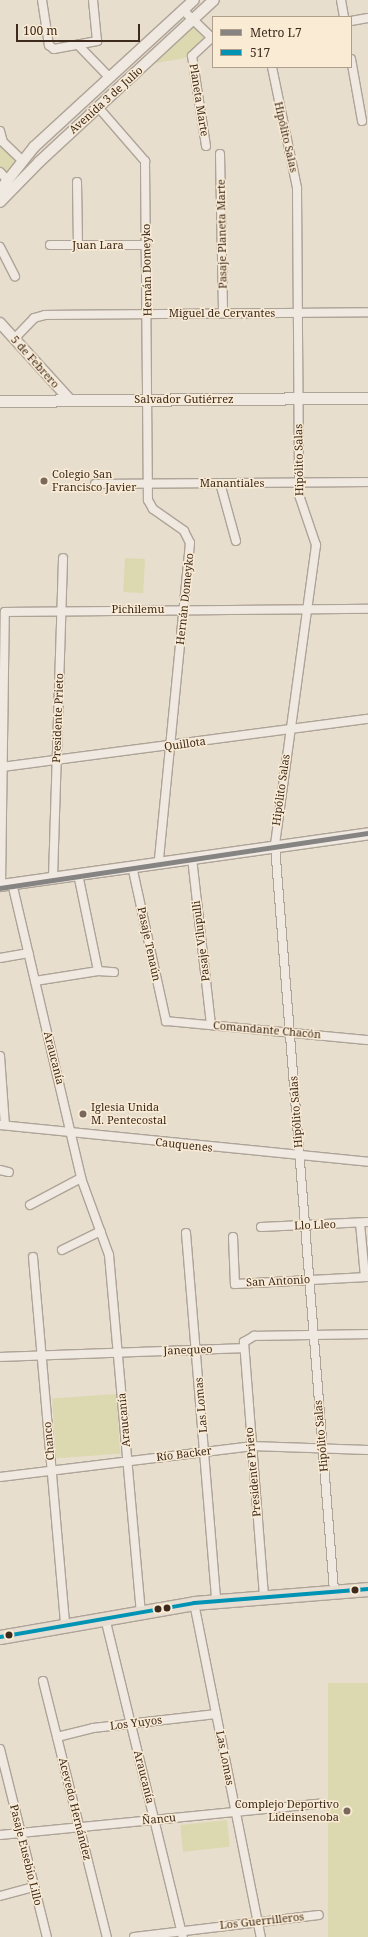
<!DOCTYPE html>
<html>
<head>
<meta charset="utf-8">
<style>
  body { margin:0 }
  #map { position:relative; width:368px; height:1937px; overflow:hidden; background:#e8dece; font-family:"Noto Serif",serif }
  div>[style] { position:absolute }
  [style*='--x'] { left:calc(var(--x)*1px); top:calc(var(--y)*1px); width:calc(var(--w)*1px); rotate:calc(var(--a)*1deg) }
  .green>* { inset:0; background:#dcd8af; transform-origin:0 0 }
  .roads { filter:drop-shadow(1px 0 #aea397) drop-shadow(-1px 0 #aea397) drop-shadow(0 1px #aea397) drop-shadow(0 -1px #aea397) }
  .minor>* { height:8px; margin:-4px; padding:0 4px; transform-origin:4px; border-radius:4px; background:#efe9e1 }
  .tertiary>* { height:10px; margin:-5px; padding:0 5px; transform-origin:5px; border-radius:5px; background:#efe9e1 }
  .secondary>* { height:11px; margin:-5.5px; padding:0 5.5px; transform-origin:5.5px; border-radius:5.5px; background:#efe9e1 }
  .primary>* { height:13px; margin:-6.5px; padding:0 6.5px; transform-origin:6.5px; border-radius:6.5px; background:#e7ded1 }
  .bus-1>* { height:4px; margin:-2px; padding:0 2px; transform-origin:2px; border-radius:2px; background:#0093b3 }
  .metro-1>* { height:5px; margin:-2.5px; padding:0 2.5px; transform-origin:2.5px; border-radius:2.5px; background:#868383 }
  .dots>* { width:11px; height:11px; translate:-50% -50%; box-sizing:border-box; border:2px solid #f9ebd4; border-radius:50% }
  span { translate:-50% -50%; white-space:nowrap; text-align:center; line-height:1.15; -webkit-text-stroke:3px #f9ebd4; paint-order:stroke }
  .street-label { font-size:11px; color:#3e2a1d }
  .poi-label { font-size:11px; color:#3e2a1d }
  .left { translate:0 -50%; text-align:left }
  .right { translate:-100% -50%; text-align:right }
  .legend { position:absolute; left:212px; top:16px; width:140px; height:52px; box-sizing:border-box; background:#f9ebd4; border:1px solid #ae9e8b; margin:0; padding:5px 7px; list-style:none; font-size:12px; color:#3e2a1d }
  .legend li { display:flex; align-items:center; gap:8px; height:20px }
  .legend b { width:20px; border:1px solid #ae9e8b }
  .scale { position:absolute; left:16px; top:24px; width:124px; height:18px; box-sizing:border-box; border:2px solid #3e2a1d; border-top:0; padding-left:5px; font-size:12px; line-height:14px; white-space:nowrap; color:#3e2a1d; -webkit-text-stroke:3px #f9ebd4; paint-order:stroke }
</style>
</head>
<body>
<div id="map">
  <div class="green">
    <i style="clip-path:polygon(192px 25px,205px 40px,185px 58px,151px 64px)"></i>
    <i style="clip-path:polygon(0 145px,20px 162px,8px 176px,0 167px)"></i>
    <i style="left:125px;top:558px;width:20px;height:34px;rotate:3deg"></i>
    <i style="left:116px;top:1394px;width:60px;height:64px;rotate:86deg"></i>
    <i style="left:368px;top:1683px;width:254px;height:40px;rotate:90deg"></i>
    <i style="left:227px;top:1820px;width:27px;height:47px;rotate:84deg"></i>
  </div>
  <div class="roads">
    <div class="minor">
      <i style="--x:42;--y:0;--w:46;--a:81.2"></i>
      <i style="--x:49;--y:45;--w:6;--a:39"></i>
      <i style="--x:54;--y:49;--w:44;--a:-10.5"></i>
      <i style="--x:97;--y:41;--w:41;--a:-95.6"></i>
      <i style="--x:341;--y:0;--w:17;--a:80"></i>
      <i style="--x:183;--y:10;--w:42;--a:44"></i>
      <i style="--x:351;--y:21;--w:17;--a:-10"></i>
      <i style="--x:79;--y:46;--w:43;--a:45.9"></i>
      <i style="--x:351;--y:59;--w:63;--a:79.9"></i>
      <i style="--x:272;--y:67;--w:124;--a:78.3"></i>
      <i style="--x:297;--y:188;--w:307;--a:89.6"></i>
      <i style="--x:299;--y:495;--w:53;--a:71.2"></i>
      <i style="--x:316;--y:545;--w:304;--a:97.8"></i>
      <i style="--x:275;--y:846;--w:747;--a:85.47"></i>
      <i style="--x:98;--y:107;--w:72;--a:49"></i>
      <i style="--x:145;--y:161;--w:339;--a:89.5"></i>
      <i style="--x:148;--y:500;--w:10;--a:61"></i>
      <i style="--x:153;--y:509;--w:38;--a:35"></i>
      <i style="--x:184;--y:531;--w:13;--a:63"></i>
      <i style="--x:190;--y:543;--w:321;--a:95.6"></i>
      <i style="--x:0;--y:131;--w:11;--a:75"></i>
      <i style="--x:3;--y:142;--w:28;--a:44"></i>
      <i style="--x:206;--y:146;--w:91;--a:-98.8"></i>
      <i style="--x:192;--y:56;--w:26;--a:-43"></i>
      <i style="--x:220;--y:154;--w:159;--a:88.9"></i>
      <i style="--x:0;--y:172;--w:12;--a:48"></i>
      <i style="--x:77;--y:182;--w:63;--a:89.1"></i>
      <i style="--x:50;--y:245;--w:97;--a:0"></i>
      <i style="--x:0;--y:247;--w:33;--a:63"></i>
      <i style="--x:14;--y:339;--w:29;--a:-46"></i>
      <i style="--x:34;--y:318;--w:11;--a:-15"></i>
      <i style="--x:45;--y:315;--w:323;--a:-0.5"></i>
      <i style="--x:220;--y:483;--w:60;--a:74.6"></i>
      <i style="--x:95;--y:484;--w:273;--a:-0.4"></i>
      <i style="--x:2;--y:767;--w:369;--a:-7.5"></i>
      <i style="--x:192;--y:858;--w:168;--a:83.5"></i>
      <i style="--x:132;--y:866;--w:159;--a:77.6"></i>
      <i style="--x:166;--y:1021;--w:203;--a:5.4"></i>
      <i style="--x:78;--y:874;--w:99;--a:78.3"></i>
      <i style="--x:53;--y:878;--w:320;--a:-88.2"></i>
      <i style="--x:12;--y:883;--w:303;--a:76.8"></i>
      <i style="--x:81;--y:1178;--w:82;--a:70"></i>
      <i style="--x:109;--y:1255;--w:357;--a:84.9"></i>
      <i style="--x:1;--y:885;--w:273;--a:-89.2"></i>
      <i style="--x:5;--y:612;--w:363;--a:-0.5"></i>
      <i style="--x:0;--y:958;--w:29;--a:-10"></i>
      <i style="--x:35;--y:981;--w:64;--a:-9"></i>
      <i style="--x:98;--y:971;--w:16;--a:4"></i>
      <i style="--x:0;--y:1056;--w:69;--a:85.9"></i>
      <i style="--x:0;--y:1125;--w:370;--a:5.7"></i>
      <i style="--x:0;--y:1170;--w:9;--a:13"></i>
      <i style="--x:30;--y:1205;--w:58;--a:-27.9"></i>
      <i style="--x:360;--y:1223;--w:54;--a:84.7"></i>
      <i style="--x:261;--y:1227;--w:107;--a:-2.7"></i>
      <i style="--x:186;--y:1233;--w:369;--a:85.3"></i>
      <i style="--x:233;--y:1237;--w:47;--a:87.6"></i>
      <i style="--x:235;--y:1284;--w:133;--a:-3"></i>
      <i style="--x:62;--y:1250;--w:43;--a:-26"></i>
      <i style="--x:33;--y:1257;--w:369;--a:85"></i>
      <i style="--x:0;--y:1357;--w:243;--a:-2.1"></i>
      <i style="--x:0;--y:1477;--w:253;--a:-7"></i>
      <i style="--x:251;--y:1446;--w:117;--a:2"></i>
      <i style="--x:264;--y:1596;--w:255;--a:-94.5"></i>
      <i style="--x:244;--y:1342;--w:12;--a:-31"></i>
      <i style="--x:254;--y:1336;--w:114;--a:-1"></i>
      <i style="--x:194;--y:1603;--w:341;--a:78.7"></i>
      <i style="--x:105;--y:1618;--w:328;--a:76.3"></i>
      <i style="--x:43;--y:1681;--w:264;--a:76"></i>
      <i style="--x:57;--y:1737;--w:37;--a:-14"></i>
      <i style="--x:93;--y:1728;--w:124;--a:-6.5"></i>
      <i style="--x:0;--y:1749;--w:194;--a:76"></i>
      <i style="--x:0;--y:1835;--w:320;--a:-5.6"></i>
      <i style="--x:0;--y:1896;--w:35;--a:-15"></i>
      <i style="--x:134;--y:1937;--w:186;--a:-6.8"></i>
    </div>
    <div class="tertiary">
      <i style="--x:0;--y:190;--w:55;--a:-51.7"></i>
      <i style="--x:34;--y:147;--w:217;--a:-42.6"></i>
      <i style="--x:0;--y:202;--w:56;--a:-45.7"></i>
      <i style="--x:39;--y:162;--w:238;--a:-42.8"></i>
      <i style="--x:0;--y:323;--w:104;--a:47.7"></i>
    </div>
    <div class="secondary">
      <i style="--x:0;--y:401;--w:368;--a:-0.5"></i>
      <i style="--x:0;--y:885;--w:372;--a:-8"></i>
    </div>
    <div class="primary">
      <i style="--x:0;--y:1637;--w:197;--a:-9.9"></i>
      <i style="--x:194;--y:1603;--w:175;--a:-4.6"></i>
    </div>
  </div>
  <div class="bus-1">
    <i style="--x:0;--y:1637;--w:197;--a:-9.9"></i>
    <i style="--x:194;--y:1603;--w:175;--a:-4.6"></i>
  </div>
  <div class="metro-1">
    <i style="--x:0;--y:888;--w:372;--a:-8.5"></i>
  </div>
  <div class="dots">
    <i style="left:44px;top:481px;background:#7a695b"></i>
    <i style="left:83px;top:1114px;background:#7a695b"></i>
    <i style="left:355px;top:1590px;background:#3e2a1d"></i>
    <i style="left:167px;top:1608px;background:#3e2a1d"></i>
    <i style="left:158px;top:1609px;background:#3e2a1d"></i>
    <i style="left:9px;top:1635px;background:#3e2a1d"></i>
    <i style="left:347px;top:1811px;background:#7a695b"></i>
  </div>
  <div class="street-label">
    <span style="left:106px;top:100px;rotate:-42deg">Avenida 3 de Julio</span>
    <span style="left:199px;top:100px;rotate:81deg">Planeta Marte</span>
    <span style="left:286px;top:137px;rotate:77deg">Hipólito Salas</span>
    <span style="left:222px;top:234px;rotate:-91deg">Pasaje Planeta Marte</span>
    <span style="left:98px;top:245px">Juan Lara</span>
    <span style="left:147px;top:270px;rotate:-91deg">Hernán Domeyko</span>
    <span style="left:222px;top:313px">Miguel de Cervantes</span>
    <span style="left:35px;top:362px;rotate:48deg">5 de Febrero</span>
    <span style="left:184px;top:399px">Salvador Gutiérrez</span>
    <span style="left:299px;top:460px;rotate:-91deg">Hipólito Salas</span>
    <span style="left:232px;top:483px">Manantiales</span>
    <span style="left:185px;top:599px;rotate:-84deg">Hernán Domeyko</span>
    <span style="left:138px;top:609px">Pichilemu</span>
    <span style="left:58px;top:718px;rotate:-88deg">Presidente Prieto</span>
    <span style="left:185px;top:744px;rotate:-8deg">Quillota</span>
    <span style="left:281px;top:790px;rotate:-82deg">Hipólito Salas</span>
    <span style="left:201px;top:941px;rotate:-97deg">Pasaje Vilupulli</span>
    <span style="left:149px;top:944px;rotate:78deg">Pasaje Tenaún</span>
    <span style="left:267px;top:1030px;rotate:5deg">Comandante Chacón</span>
    <span style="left:54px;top:1058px;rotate:76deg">Araucanía</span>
    <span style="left:296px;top:1112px;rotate:-94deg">Hipólito Salas</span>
    <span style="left:184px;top:1145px;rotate:6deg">Cauquenes</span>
    <span style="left:315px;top:1225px;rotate:-2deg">Llo Lleo</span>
    <span style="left:278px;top:1281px;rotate:-3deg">San Antonio</span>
    <span style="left:188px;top:1350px;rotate:-2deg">Janequeo</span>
    <span style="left:201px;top:1405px;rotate:-95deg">Las Lomas</span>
    <span style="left:124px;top:1420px;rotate:-95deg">Araucanía</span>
    <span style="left:321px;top:1436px;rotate:-95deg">Hipólito Salas</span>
    <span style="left:49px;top:1441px;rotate:-95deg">Chanco</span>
    <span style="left:184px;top:1454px;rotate:-7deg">Río Backer</span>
    <span style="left:253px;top:1472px;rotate:-95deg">Presidente Prieto</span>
    <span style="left:136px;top:1723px;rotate:-7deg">Los Yuyos</span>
    <span style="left:225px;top:1758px;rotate:79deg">Las Lomas</span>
    <span style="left:144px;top:1777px;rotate:76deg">Araucanía</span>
    <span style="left:75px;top:1809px;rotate:76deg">Acevedo Hernández</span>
    <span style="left:159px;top:1819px;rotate:-5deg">Ñancu</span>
    <span style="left:26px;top:1855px;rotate:76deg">Pasaje Eusebio Lillo</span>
    <span style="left:262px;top:1921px;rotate:-6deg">Los Guerrilleros</span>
  </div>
  <div class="poi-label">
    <span class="left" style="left:52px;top:481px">Colegio San<br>Francisco Javier</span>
    <span class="left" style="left:91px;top:1114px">Iglesia Unida<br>M. Pentecostal</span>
    <span class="right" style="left:339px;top:1811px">Complejo Deportivo<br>Lideinsenoba</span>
  </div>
  <ul class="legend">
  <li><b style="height:5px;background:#868383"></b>Metro L7</li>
  <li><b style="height:5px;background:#0093b3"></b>517</li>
  </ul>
  <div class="scale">100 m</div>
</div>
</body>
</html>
